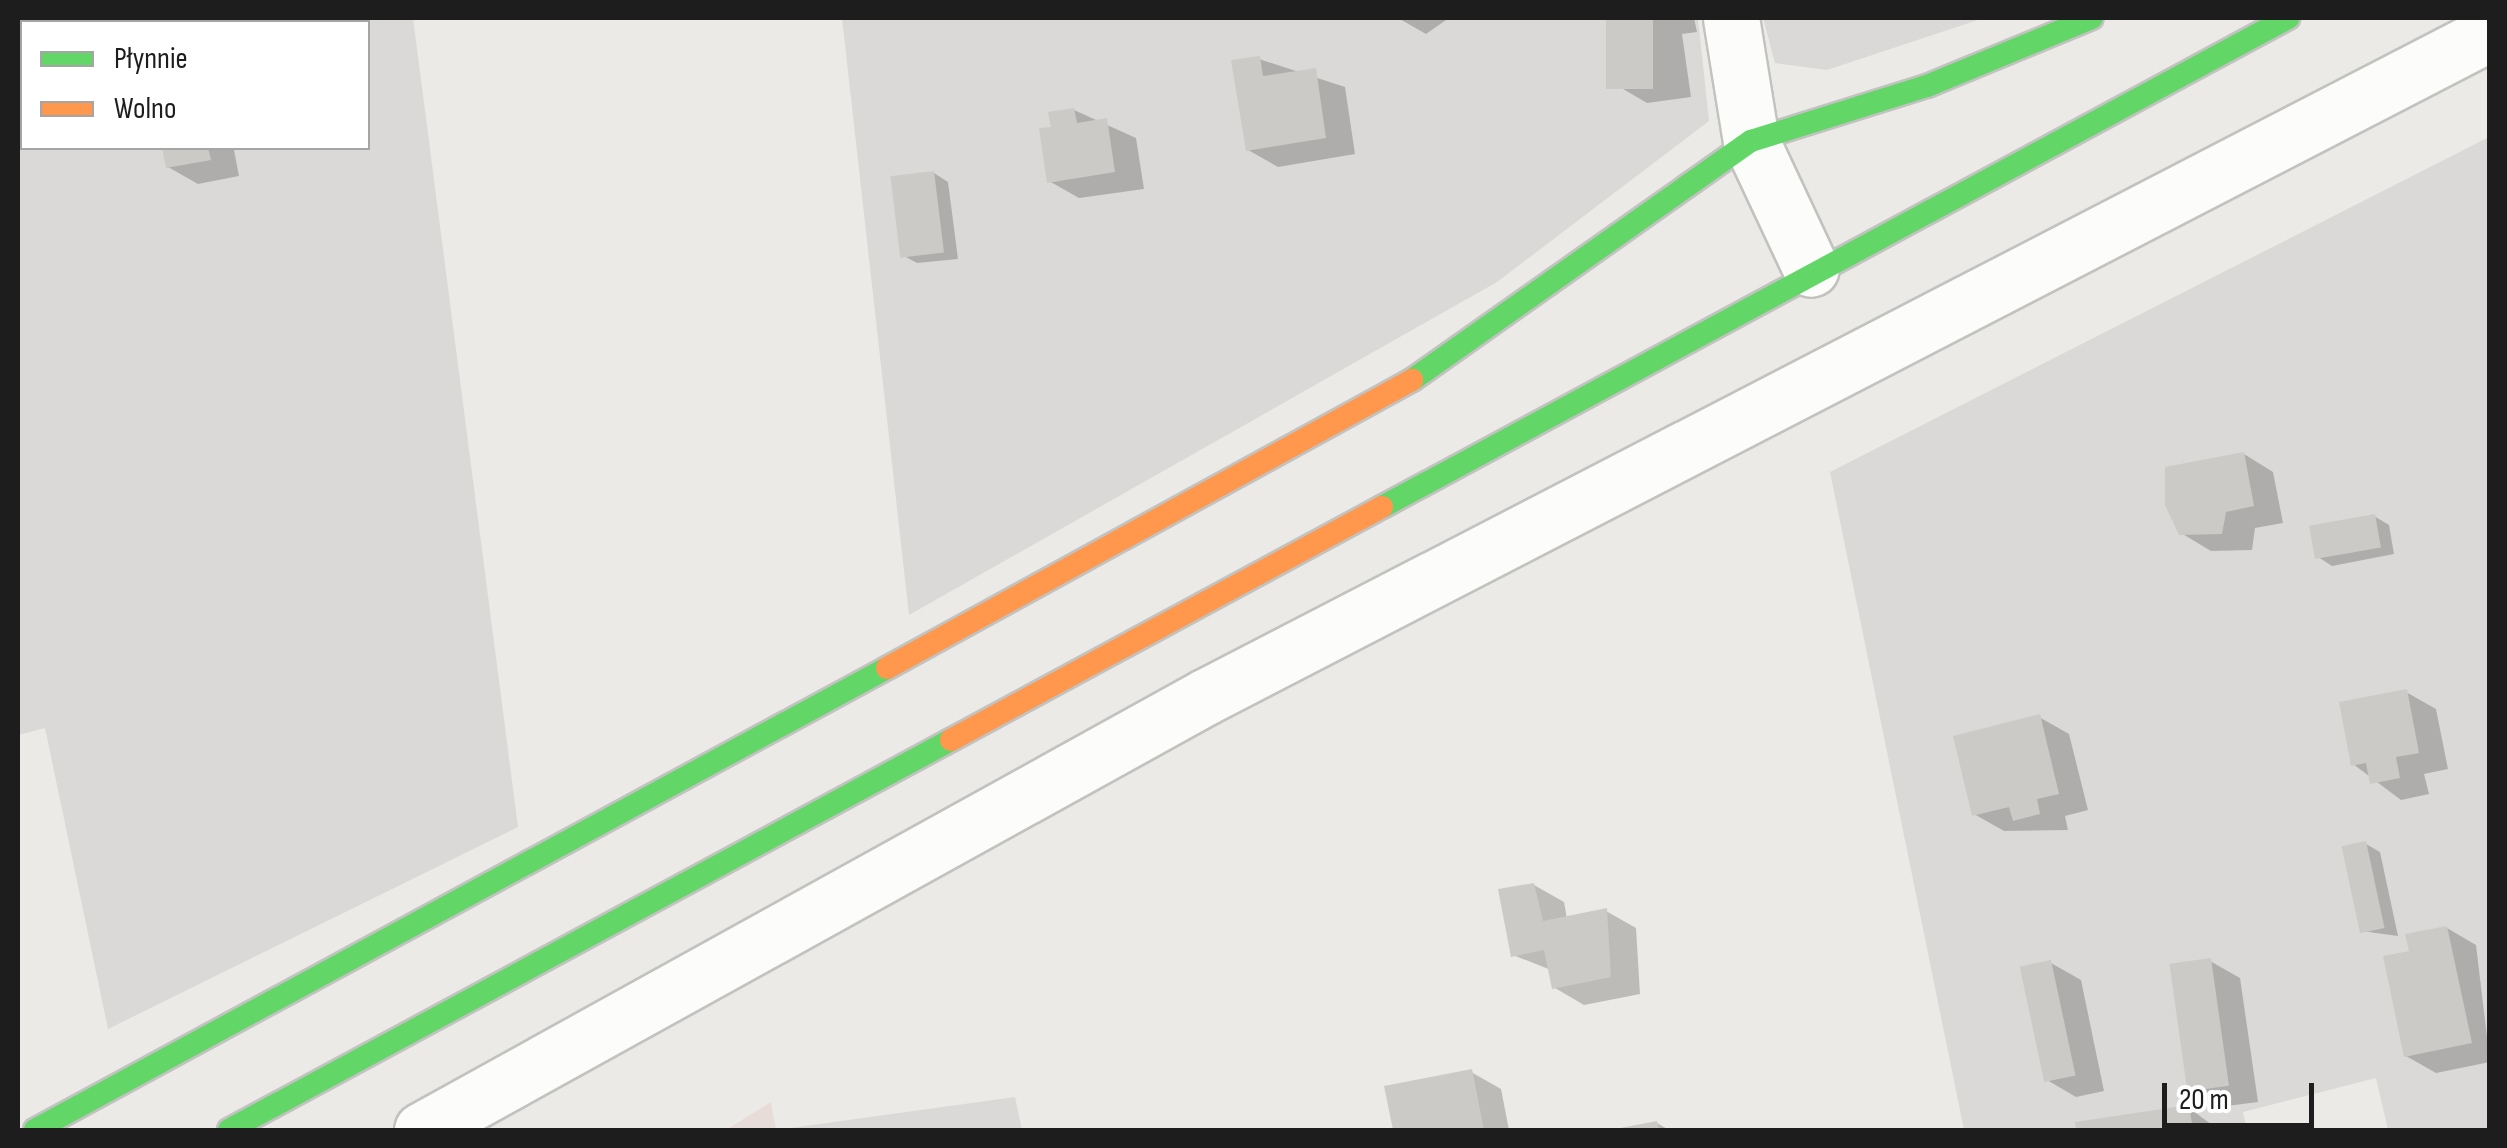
<!DOCTYPE html>
<html>
<head>
<meta charset="utf-8">
<style>
  body { margin:0 }
  #map { position:relative; width:2507px; height:1148px; overflow:hidden; background:#ebeae6; font-family:"Sofia Sans Condensed",sans-serif }
  div>[style] { position:absolute }
  [style*='--x'] { left:calc(var(--x)*1px); top:calc(var(--y)*1px); width:calc(var(--w)*1px); rotate:calc(var(--a)*1deg) }
  .residential>* { inset:0; background:#dad9d7 }
  .commercial>* { inset:0; background:#e8dcd9 }
  .shadow>* { inset:0; background:#0003 }
  .building>* { inset:0; background:#cccac7; transform-origin:0 0 }
  .roads { filter:drop-shadow(2px 0 #c2c2c0) drop-shadow(-2px 0 #c2c2c0) drop-shadow(0 2px #c2c2c0) drop-shadow(0 -2px #c2c2c0) }
  .street>* { height:55px; margin:-27.5px; padding:0 27.5px; transform-origin:27.5px; border-radius:27.5px; background:#fcfcfb }
  .fast>* { height:22px; margin:-11px; padding:0 11px; transform-origin:11px; border-radius:11px; background:#63d668 }
  .slow>* { height:22px; margin:-11px; padding:0 11px; transform-origin:11px; border-radius:11px; background:#ff974d }
  span { translate:-50% -50%; white-space:nowrap; text-align:center; line-height:1.15; -webkit-text-stroke:8px #fff; paint-order:stroke }
  .frame { position:absolute; inset:0; border:20px solid #1d1d1d; pointer-events:none }
  .legend { position:absolute; left:20px; top:20px; width:350px; height:130px; box-sizing:border-box; background:#fff; border:2px solid #a5a5a5; margin:0; padding:12px 18px; list-style:none; font-size:30px; color:#1d1d1d }
  .legend li { display:flex; align-items:center; gap:20px; height:50px }
  .legend b { width:50px; border:2px solid #a5a5a5 }
  .scale { position:absolute; left:2162px; top:1083px; width:152px; height:45px; box-sizing:border-box; border:5px solid #1d1d1d; border-top:0; padding-left:12px; font-size:30px; line-height:35px; white-space:nowrap; color:#1d1d1d; -webkit-text-stroke:8px #fff; paint-order:stroke }
</style>
</head>
<body>
<div id="map">
  <div class="residential">
    <i style="clip-path:polygon(evenodd,18px 18px,413px 18px,518px 827px,108px 1029px,45px 728px,18px 735px,18px 18px,22px 22px,368px 22px,368px 148px,22px 148px,22px 22px)"></i>
    <i style="clip-path:polygon(842px 18px,1698px 18px,1709px 121px,1497px 282px,909px 615px)"></i>
    <i style="clip-path:polygon(1763px 18px,1984px 18px,1827px 70px,1775px 63px)"></i>
    <i style="clip-path:polygon(2489px 137px,2489px 1130px,2388px 1130px,2376px 1078px,2243px 1112px,2247px 1130px,1964px 1130px,1830px 472px)"></i>
    <i style="clip-path:polygon(1015px 1097px,1022px 1130px,776px 1130px)"></i>
  </div>
  <div class="commercial">
    <i style="clip-path:polygon(771px 1102px,776px 1130px,726px 1130px)"></i>
  </div>
  <div class="shadow">
    <i style="clip-path:polygon(1398px 18px,1449px 18px,1426px 34px)"></i>
    <i style="clip-path:polygon(1609px 18px,1694px 18px,1697px 32px,1682px 34px,1691px 97px,1647px 103px,1618px 86px)"></i>
    <i style="clip-path:polygon(18px 33px,22px 55px,18px 77px)"></i>
    <i style="clip-path:polygon(1259px 59px,1345px 87px,1355px 154px,1278px 167px,1248px 150px)"></i>
    <i style="clip-path:polygon(1074px 110px,1136px 138px,1144px 189px,1079px 198px,1049px 181px)"></i>
    <i style="clip-path:polygon(164px 148px,246px 148px,234px 150px,239px 176px,198px 184px,168px 167px)"></i>
    <i style="clip-path:polygon(934px 173px,948px 182px,958px 259px,917px 263px,902px 255px)"></i>
    <i style="clip-path:polygon(2244px 454px,2273px 472px,2283px 523px,2255px 528px,2252px 550px,2211px 551px,2181px 533px)"></i>
    <i style="clip-path:polygon(2374px 516px,2389px 525px,2394px 554px,2332px 566px,2318px 557px)"></i>
    <i style="clip-path:polygon(2406px 692px,2436px 709px,2448px 769px,2424px 774px,2429px 794px,2401px 800px,2353px 764px)"></i>
    <i style="clip-path:polygon(2039px 717px,2069px 734px,2088px 810px,2065px 816px,2068px 830px,2004px 831px,1974px 814px)"></i>
    <i style="clip-path:polygon(2366px 844px,2380px 852px,2398px 936px,2361px 931px)"></i>
    <i style="clip-path:polygon(1534px 885px,1564px 902px,1567px 919px,1606px 911px,1636px 928px,1640px 994px,1584px 1005px,1555px 988px,1551px 970px,1513px 955px)"></i>
    <i style="clip-path:polygon(2447px 928px,2476px 945px,2490px 1062px,2436px 1073px,2406px 1056px,2412px 953px)"></i>
    <i style="clip-path:polygon(2210px 961px,2240px 978px,2258px 1102px,2219px 1107px,2190px 1090px)"></i>
    <i style="clip-path:polygon(2051px 963px,2081px 980px,2104px 1091px,2076px 1097px,2047px 1080px)"></i>
    <i style="clip-path:polygon(1471px 1072px,1501px 1089px,1509px 1130px,1395px 1130px,1387px 1088px)"></i>
    <i style="clip-path:polygon(2189px 1108px,2219px 1130px,2078px 1124px)"></i>
    <i style="clip-path:polygon(1657px 1123px,1669px 1130px,1618px 1130px)"></i>
  </div>
  <div class="building">
    <i style="left:1606px;top:18px;width:47px;height:71px"></i>
    <i style="clip-path:polygon(1260px 56px,1263px 76px,1316px 68px,1326px 138px,1246px 151px,1231px 60px)"></i>
    <i style="clip-path:polygon(1074px 108px,1077px 123px,1107px 118px,1115px 172px,1047px 183px,1039px 128px,1051px 127px,1048px 112px)"></i>
    <i style="clip-path:polygon(162px 148px,208px 148px,211px 160px,166px 168px)"></i>
    <i style="left:934px;top:171px;width:82px;height:44px;rotate:83deg"></i>
    <i style="clip-path:polygon(2244px 452px,2254px 506px,2226px 512px,2222px 534px,2179px 535px,2165px 505px,2165px 467px)"></i>
    <i style="left:2375px;top:514px;width:34px;height:67px;rotate:80deg"></i>
    <i style="clip-path:polygon(2407px 689px,2419px 753px,2396px 757px,2400px 778px,2370px 784px,2366px 763px,2351px 766px,2339px 702px)"></i>
    <i style="clip-path:polygon(2040px 714px,2059px 794px,2037px 799px,2040px 814px,2013px 821px,2009px 807px,1972px 816px,1953px 736px)"></i>
    <i style="left:2366px;top:841px;width:89px;height:25px;rotate:78deg"></i>
    <i style="clip-path:polygon(1534px 883px,1543px 921px,1607px 908px,1611px 977px,1552px 989px,1544px 950px,1511px 957px,1498px 889px)"></i>
    <i style="clip-path:polygon(2447px 926px,2472px 1043px,2404px 1057px,2383px 956px,2409px 951px,2405px 934px)"></i>
    <i style="left:2211px;top:958px;width:129px;height:42px;rotate:82deg"></i>
    <i style="left:2051px;top:960px;width:118px;height:32px;rotate:78deg"></i>
    <i style="clip-path:polygon(1472px 1069px,1484px 1130px,1393px 1130px,1384px 1086px)"></i>
    <i style="clip-path:polygon(2189px 1105px,2193px 1130px,2076px 1130px,2075px 1122px)"></i>
    <i style="clip-path:polygon(1657px 1121px,1659px 1130px,1615px 1130px,1615px 1129px)"></i>
  </div>
  <div class="roads">
    <div class="street">
      <i style="--x:1731;--y:18;--w:125;--a:80.8"></i>
      <i style="--x:1751;--y:141;--w:141;--a:64.9"></i>
      <i style="--x:422;--y:1130;--w:895;--a:-28.94"></i>
      <i style="--x:1205;--y:697;--w:1446;--a:-27.33"></i>
    </div>
    <div class="fast">
      <i style="--x:1412;--y:380;--w:415;--a:-35.2"></i>
      <i style="--x:1751;--y:141;--w:184;--a:-17.4"></i>
      <i style="--x:1927;--y:86;--w:178;--a:-22.4"></i>
      <i style="--x:1382;--y:507;--w:1030;--a:-28.36"></i>
      <i style="--x:35;--y:1130;--w:969;--a:-28.47"></i>
      <i style="--x:229;--y:1130;--w:821;--a:-28.38"></i>
    </div>
    <div class="slow">
      <i style="--x:887;--y:668;--w:599;--a:-28.75"></i>
      <i style="--x:951;--y:740;--w:490;--a:-28.4"></i>
    </div>
  </div>
  <div class="frame"></div>
  <ul class="legend">
  <li><b style="height:12px;background:#63d668"></b>Płynnie</li>
  <li><b style="height:12px;background:#ff974d"></b>Wolno</li>
  </ul>
  <div class="scale">20 m</div>
</div>
</body>
</html>
